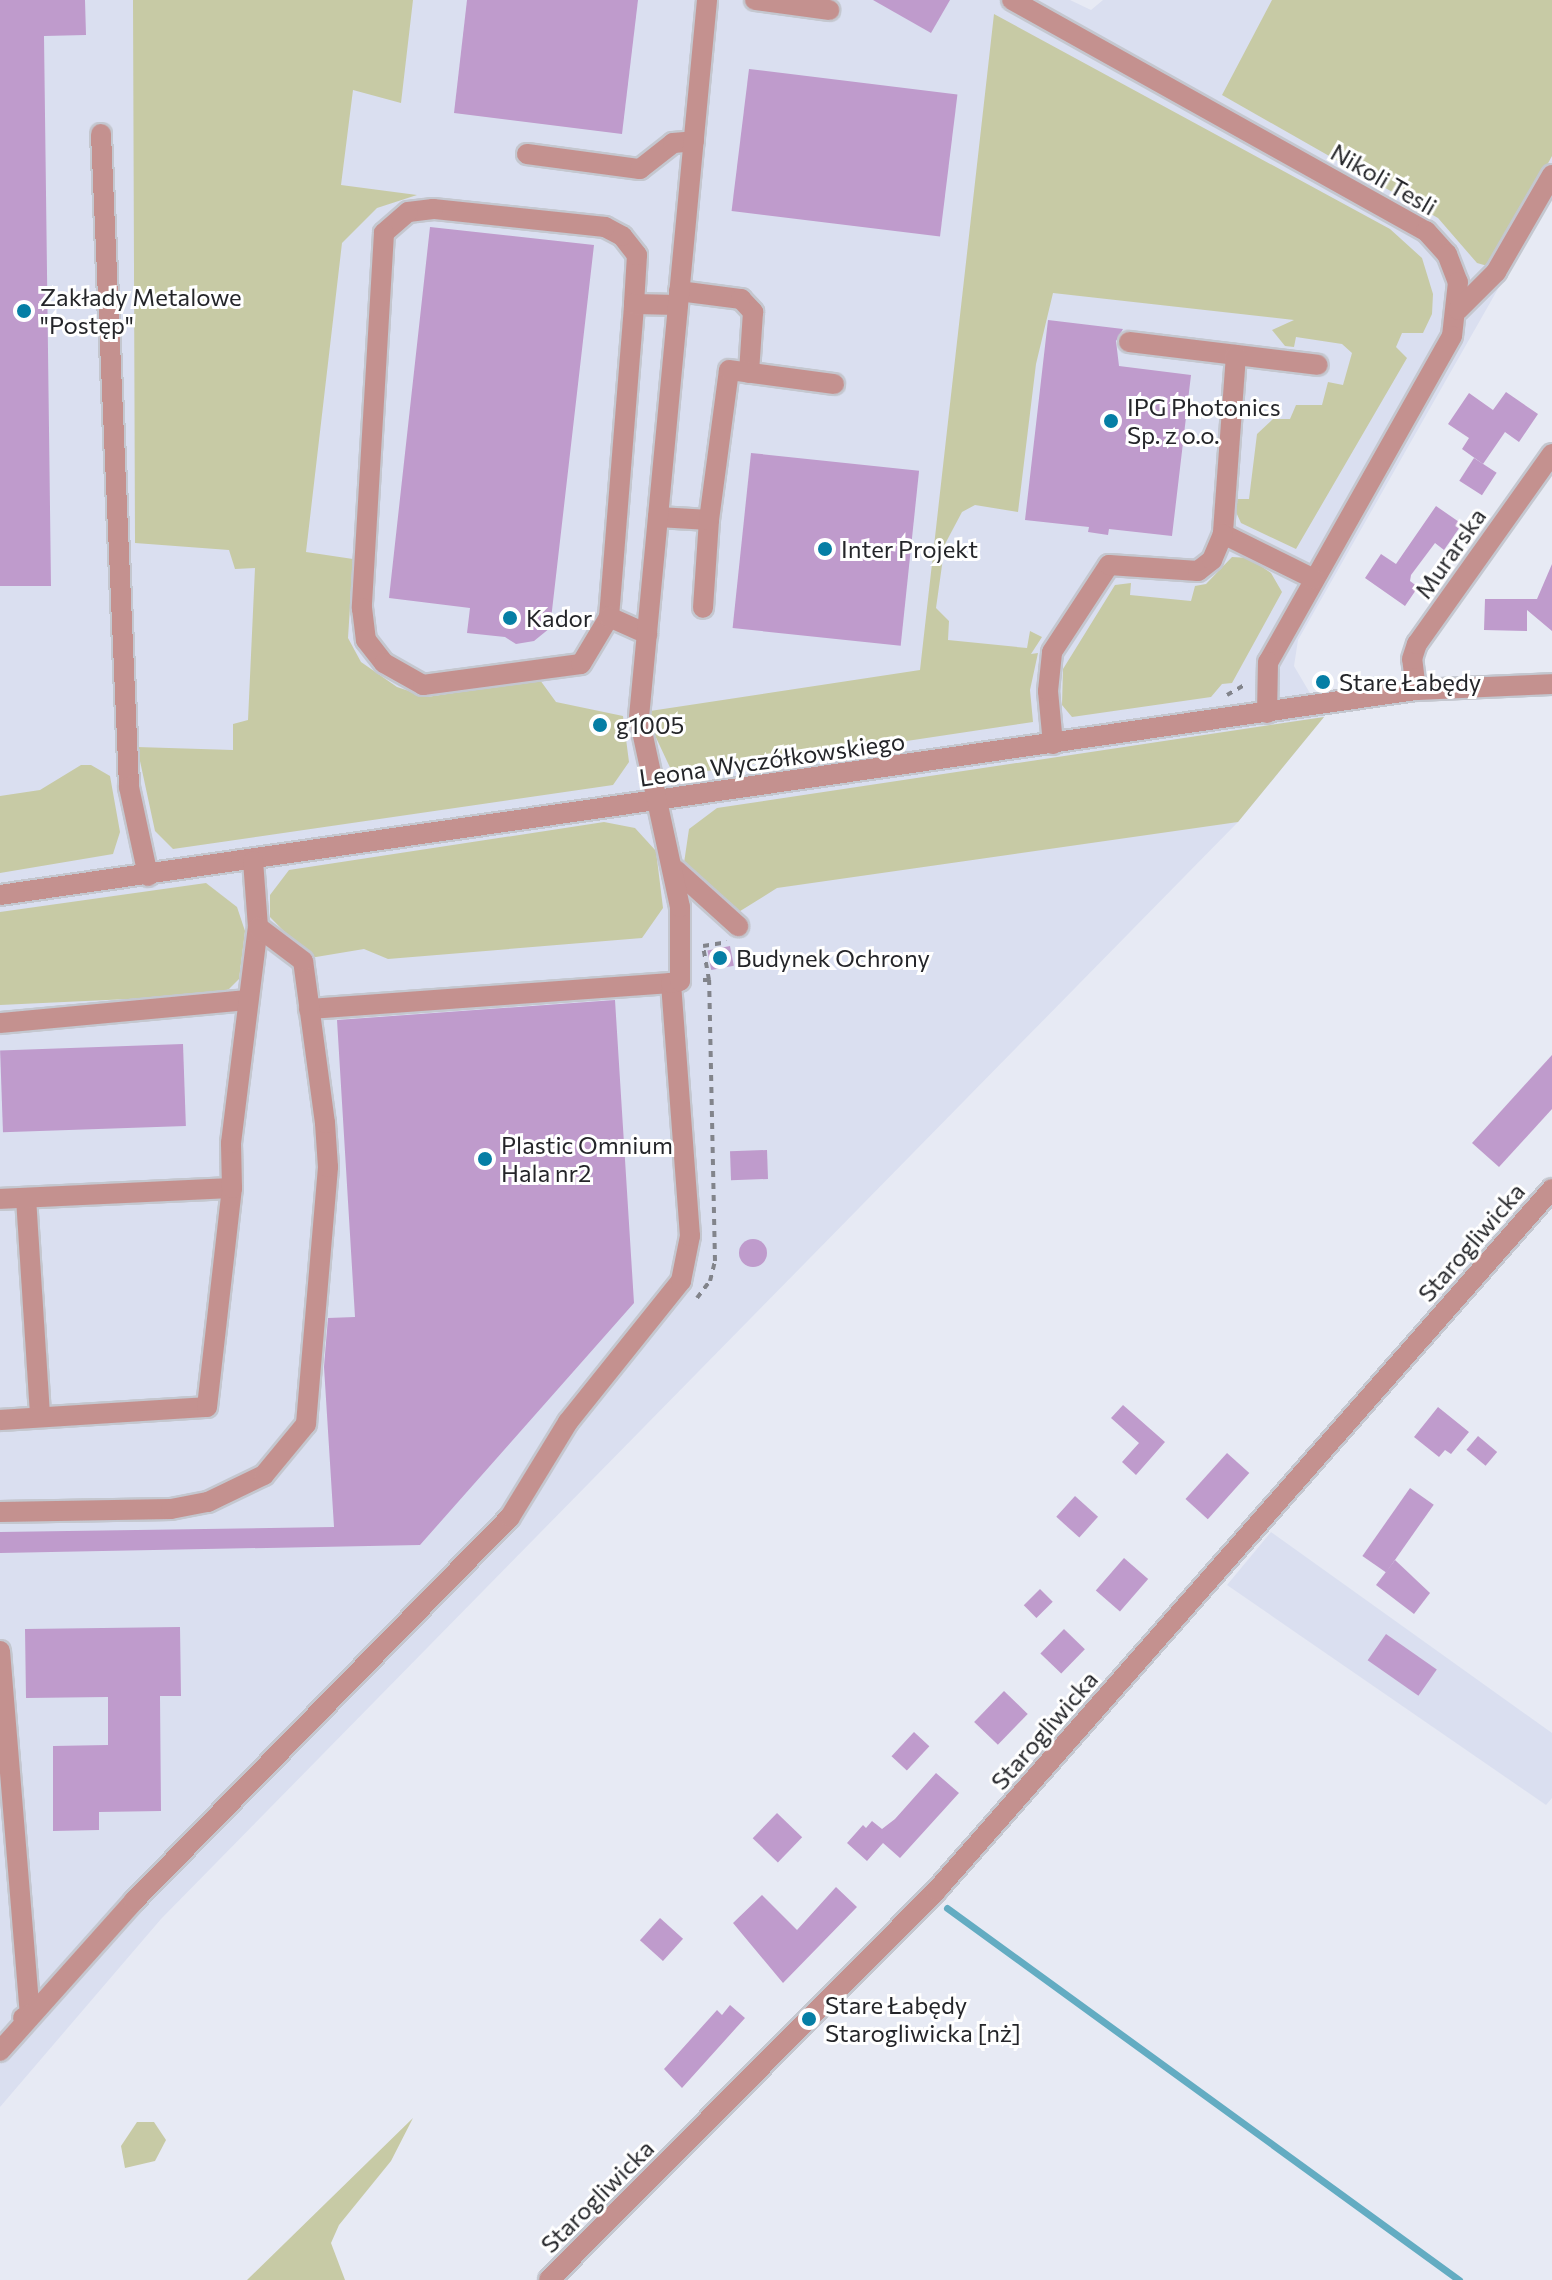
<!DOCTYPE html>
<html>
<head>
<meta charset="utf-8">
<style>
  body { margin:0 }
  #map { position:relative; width:1552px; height:2280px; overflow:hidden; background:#e7eaf4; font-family:Commissioner,sans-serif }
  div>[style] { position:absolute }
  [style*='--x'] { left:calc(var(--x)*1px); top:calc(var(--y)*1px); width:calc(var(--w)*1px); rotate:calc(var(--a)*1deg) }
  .built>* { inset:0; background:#dadff0 }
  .green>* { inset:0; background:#c7caa5 }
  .stream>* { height:7px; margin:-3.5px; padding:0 3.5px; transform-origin:3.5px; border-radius:3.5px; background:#63acc2 }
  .building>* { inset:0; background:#bf9bcc; transform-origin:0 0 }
  .round { border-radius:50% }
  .path>* { height:4px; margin-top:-2px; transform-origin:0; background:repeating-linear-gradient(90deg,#82848b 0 6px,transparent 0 12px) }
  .roads { filter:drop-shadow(2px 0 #c4c7cf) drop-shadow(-2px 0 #c4c7cf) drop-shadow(0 2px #c4c7cf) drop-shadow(0 -2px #c4c7cf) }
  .minor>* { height:20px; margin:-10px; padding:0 10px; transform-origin:10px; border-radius:10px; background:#c4918f }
  .dots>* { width:22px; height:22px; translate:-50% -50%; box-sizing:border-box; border:4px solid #fff; border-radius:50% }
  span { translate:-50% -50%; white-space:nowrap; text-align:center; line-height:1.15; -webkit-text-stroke:6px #fff; paint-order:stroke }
  .street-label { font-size:24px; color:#242529 }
  .poi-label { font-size:24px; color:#242529 }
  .left { translate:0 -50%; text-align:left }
</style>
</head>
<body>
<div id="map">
  <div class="built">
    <i style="clip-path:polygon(0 0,1070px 0,1091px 10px,1103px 0,1552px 0,1552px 194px,1298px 640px,1294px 666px,1324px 717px,1238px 822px,161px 1919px,0 2107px)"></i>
    <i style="clip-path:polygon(1271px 1532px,1552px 1733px,1552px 1798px,1546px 1805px,1227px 1585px)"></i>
  </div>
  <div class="green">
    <i style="clip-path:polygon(133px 0,413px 0,401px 103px,353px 90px,341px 185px,417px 195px,377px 208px,342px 243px,306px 552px,353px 559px,348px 638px,361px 662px,397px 687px,427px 697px,540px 680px,556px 702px,623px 716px,629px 762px,613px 785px,173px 849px,155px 831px,137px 747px,233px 750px,233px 724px,248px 720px,255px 568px,235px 569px,229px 550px,135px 543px)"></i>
    <i style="clip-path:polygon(1272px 0,1552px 0,1552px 156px,1491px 267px,1477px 263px,1438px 218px,1222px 95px)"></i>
    <i style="clip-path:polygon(994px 14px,1390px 229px,1422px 258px,1433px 294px,1432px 314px,1423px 333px,1402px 333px,1396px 347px,1407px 358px,1296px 549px,1241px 523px,1230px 499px,1249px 499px,1257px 434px,1273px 419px,1290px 419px,1296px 405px,1322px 405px,1328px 382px,1343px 385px,1352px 353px,1342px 344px,1296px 337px,1294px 347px,1285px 346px,1272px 330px,1294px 320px,1053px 293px,1036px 364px,1018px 512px,975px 505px,962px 512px,945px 544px,936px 608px,949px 621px,948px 640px,1027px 648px,1030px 631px,1042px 637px,1031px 654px,1038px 653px,1030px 690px,1033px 722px,674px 776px,652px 729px,650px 711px,920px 670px)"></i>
    <i style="clip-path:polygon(1232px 557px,1249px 558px,1271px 573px,1282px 592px,1232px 683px,1222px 684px,1211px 697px,1072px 717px,1062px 705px,1063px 669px,1115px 585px,1131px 583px,1130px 595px,1191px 601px,1195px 586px,1206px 584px)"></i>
    <i style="clip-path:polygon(1324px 717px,1238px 822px,777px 888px,737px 913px,684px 863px,689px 829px,717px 808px)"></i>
    <i style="clip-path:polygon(81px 765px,91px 765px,110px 776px,120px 832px,113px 854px,0 873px,0 796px,40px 790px)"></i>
    <i style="clip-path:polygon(604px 822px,635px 828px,656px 851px,663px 908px,642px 938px,388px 959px,364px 949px,310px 958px,270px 917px,270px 895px,289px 870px)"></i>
    <i style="clip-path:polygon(206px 883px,237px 907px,245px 931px,239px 979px,229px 989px,214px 995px,0 1005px,0 912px)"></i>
    <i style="clip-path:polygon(413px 2118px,391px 2161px,339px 2225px,331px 2243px,345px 2280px,247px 2280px)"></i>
    <i style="clip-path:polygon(137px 2122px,154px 2122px,166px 2140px,155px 2161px,125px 2168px,121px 2146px)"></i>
  </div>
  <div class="stream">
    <i style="--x:947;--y:1908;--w:633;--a:36"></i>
  </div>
  <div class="building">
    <i style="clip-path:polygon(0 0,85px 0,86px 35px,44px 36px,51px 586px,0 586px)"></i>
    <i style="clip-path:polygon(467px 0,638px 0,622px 134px,454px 113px)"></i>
    <i style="clip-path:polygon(873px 0,950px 0,931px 33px)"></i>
    <i style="left:749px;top:69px;width:210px;height:143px;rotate:7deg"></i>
    <i style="clip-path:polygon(430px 227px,594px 245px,550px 628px,534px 641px,516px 644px,505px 637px,467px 633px,470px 608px,389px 598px)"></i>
    <i style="clip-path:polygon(1048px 320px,1123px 329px,1116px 341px,1119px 366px,1191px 375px,1172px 536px,1109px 529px,1108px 535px,1088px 532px,1089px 527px,1025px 520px)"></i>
    <i style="clip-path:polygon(1506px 392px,1538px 414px,1519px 442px,1505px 432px,1483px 464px,1462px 449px,1469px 438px,1448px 424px,1469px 393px,1493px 410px)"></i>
    <i style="left:751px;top:453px;width:169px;height:176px;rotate:6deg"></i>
    <i style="left:1474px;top:458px;width:27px;height:27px;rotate:33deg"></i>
    <i style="clip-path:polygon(1436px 506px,1462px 524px,1444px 550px,1435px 543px,1411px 575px,1410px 581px,1418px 587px,1405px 606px,1365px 578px,1381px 554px,1396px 564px)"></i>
    <i style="clip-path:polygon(1552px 564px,1552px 631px,1527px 610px,1527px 631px,1484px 630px,1485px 599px,1537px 599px)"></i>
    <i style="left:730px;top:946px;width:20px;height:23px;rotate:79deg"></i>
    <i style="clip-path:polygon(615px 1000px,634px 1303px,420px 1545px,0 1553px,0 1532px,334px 1527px,324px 1367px,328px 1318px,355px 1317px,337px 1020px)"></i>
    <i style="left:183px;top:1044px;width:82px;height:183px;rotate:88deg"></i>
    <i style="clip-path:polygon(1552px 1055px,1552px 1109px,1499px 1167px,1472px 1143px)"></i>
    <i style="left:767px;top:1150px;width:29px;height:37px;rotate:88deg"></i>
    <i class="round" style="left:739px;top:1239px;width:28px;height:28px"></i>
    <i style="clip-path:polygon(1123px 1405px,1165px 1442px,1136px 1475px,1122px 1462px,1139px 1443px,1111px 1418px)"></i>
    <i style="clip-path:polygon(1438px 1407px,1469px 1432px,1451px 1454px,1445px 1450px,1439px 1457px,1414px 1437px)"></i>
    <i style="left:1478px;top:1436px;width:25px;height:18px;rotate:40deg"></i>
    <i style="left:1227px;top:1453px;width:30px;height:62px;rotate:42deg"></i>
    <i style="left:1410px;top:1488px;width:29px;height:83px;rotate:35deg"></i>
    <i style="left:1075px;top:1496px;width:31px;height:28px;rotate:42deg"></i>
    <i style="left:1124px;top:1558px;width:32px;height:43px;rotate:41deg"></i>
    <i style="clip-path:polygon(1395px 1560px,1430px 1593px,1414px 1614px,1376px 1585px)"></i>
    <i style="left:1040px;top:1589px;width:18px;height:23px;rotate:45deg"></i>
    <i style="clip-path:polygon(180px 1627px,181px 1696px,160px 1696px,161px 1811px,99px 1812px,99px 1830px,53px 1831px,53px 1746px,108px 1745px,108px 1697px,26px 1698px,25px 1629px)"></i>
    <i style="left:1064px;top:1629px;width:29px;height:34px;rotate:44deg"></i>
    <i style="left:1386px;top:1634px;width:62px;height:32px;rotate:35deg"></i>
    <i style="left:1004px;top:1691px;width:33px;height:43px;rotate:44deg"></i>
    <i style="left:914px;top:1732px;width:21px;height:33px;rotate:43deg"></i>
    <i style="clip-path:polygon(936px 1773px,959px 1793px,900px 1858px,883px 1843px,867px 1861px,847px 1843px,863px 1825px,866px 1828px,872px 1821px,882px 1829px,895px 1819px)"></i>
    <i style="left:777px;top:1813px;width:35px;height:35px;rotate:44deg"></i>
    <i style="clip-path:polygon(836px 1887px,857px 1907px,783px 1983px,733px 1923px,762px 1895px,797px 1930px)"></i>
    <i style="left:660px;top:1918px;width:31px;height:30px;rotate:42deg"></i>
    <i style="clip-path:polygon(730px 2005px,745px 2018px,682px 2088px,664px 2069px,717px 2010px,722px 2015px)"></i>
  </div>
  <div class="path">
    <i style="--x:1227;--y:695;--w:22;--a:-30"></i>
    <i style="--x:709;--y:980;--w:35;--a:-100"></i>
    <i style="--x:703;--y:946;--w:24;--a:-9"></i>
    <i style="--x:697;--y:1298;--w:21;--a:-53"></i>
    <i style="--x:710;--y:1281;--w:21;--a:-76"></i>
    <i style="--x:715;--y:1261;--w:281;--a:-91.2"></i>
    <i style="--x:709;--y:980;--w:8;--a:180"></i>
  </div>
  <div class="roads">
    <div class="minor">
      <i style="--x:755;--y:0;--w:75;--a:7.7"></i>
      <i style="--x:1012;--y:0;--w:474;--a:29.2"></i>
      <i style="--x:1426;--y:231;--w:31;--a:48"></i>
      <i style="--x:1447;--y:254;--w:30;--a:69"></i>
      <i style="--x:1458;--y:282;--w:54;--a:96.3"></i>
      <i style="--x:1452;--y:336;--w:374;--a:119.4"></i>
      <i style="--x:1268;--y:662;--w:51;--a:91.1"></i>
      <i style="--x:101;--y:134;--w:654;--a:87.54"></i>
      <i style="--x:129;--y:787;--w:91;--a:77.9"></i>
      <i style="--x:527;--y:154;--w:114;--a:7.6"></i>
      <i style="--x:640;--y:169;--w:42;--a:-38.2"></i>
      <i style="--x:673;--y:143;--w:21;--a:-5"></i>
      <i style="--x:679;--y:291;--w:63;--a:7.4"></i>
      <i style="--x:741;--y:299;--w:18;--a:47"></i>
      <i style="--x:753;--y:312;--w:61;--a:93.8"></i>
      <i style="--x:634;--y:304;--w:49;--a:-86.5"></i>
      <i style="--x:637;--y:255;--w:24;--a:-128"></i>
      <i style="--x:622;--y:236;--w:19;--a:-152"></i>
      <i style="--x:605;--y:227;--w:173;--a:-174"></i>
      <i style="--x:433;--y:209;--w:25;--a:173"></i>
      <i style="--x:408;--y:212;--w:32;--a:139"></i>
      <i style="--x:384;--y:233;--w:376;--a:93.4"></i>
      <i style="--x:362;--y:608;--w:32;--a:83"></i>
      <i style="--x:366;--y:640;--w:29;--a:52"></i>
      <i style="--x:384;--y:663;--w:45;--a:29.4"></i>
      <i style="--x:423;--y:685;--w:159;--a:-7.6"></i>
      <i style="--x:581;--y:664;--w:55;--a:-59.2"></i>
      <i style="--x:609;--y:617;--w:314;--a:-85.4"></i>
      <i style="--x:634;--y:304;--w:44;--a:1.3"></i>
      <i style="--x:1458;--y:310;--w:54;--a:-45"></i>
      <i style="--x:1496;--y:272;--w:112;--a:-60"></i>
      <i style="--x:1129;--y:342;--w:190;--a:6.9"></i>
      <i style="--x:1236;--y:355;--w:179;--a:94.2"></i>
      <i style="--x:1223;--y:534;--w:102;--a:26.3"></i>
      <i style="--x:658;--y:517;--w:51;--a:3.4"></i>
      <i style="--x:709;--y:520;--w:88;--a:93.9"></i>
      <i style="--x:709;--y:520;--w:151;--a:-82.4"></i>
      <i style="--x:729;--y:370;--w:106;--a:7.6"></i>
      <i style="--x:609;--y:617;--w:42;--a:24.1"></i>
      <i style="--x:1416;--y:690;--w:31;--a:-97"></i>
      <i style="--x:1412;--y:659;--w:16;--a:-72"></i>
      <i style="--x:1417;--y:644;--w:233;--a:-54.6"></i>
      <i style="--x:1053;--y:744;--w:53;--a:-95.4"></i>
      <i style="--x:1048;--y:691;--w:39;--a:-84"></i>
      <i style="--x:1052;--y:652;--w:104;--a:-56.8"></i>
      <i style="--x:1109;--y:565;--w:89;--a:3.9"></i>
      <i style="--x:1198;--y:571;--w:18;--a:-38"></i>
      <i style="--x:1212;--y:560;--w:28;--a:-67"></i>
      <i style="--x:676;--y:870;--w:84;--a:42.1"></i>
      <i style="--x:0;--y:895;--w:1431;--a:-8.24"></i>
      <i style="--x:1416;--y:690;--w:136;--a:-2.5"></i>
      <i style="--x:309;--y:1009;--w:363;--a:-4.1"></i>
      <i style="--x:0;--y:1023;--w:249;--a:-5.3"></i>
      <i style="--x:26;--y:1198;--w:219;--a:86.3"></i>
      <i style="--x:0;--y:1199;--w:232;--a:-2.7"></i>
      <i style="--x:0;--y:1420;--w:207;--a:-3.6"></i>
      <i style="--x:207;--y:1407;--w:220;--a:-83.5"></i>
      <i style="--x:232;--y:1188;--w:45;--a:-91.3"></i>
      <i style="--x:231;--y:1143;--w:218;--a:-82.9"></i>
      <i style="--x:258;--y:927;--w:66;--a:-94.3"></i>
      <i style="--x:0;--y:1512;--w:171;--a:-1"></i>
      <i style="--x:171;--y:1509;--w:38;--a:-11"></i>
      <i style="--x:208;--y:1502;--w:62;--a:-25.7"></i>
      <i style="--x:264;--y:1475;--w:66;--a:-50.5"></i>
      <i style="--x:306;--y:1424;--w:258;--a:-85.1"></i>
      <i style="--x:328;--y:1167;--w:44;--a:-93.9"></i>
      <i style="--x:325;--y:1123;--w:163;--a:-97.7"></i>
      <i style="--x:303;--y:961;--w:56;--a:-142.9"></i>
      <i style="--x:0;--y:1651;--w:364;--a:85.3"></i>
      <i style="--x:30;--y:2014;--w:8;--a:150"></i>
      <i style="--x:0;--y:2051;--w:201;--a:-48.2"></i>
      <i style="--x:134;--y:1901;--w:537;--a:-45.6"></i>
      <i style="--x:510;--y:1517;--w:111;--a:-58.6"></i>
      <i style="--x:568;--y:1422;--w:181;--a:-51.3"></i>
      <i style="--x:681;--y:1281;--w:46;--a:-78.7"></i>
      <i style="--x:690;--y:1236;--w:254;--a:-94.3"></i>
      <i style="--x:671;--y:983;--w:9;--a:-13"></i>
      <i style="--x:680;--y:981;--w:74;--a:-90"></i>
      <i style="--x:680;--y:907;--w:194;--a:-102.2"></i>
      <i style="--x:639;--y:717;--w:720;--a:-84.58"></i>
      <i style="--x:549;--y:2280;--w:549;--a:-45.15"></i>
      <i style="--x:936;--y:1891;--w:934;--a:-48.73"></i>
    </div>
  </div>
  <div class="dots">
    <i style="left:24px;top:311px;background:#057ea5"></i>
    <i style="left:1111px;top:421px;background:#057ea5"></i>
    <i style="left:825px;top:549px;background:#057ea5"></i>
    <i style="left:510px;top:618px;background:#057ea5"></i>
    <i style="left:1323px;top:682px;background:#057ea5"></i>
    <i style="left:600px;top:725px;background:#057ea5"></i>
    <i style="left:720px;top:958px;background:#057ea5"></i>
    <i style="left:485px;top:1159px;background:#057ea5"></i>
    <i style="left:809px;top:2019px;background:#057ea5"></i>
  </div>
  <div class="street-label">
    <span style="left:1384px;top:179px;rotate:30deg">Nikoli Tesli</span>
    <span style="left:1450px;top:553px;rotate:-55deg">Murarska</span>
    <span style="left:772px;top:759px;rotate:-8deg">Leona Wyczółkowskiego</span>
    <span style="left:1471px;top:1242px;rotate:-49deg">Starogliwicka</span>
    <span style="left:1044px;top:1730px;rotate:-49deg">Starogliwicka</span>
    <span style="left:597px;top:2196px;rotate:-45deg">Starogliwicka</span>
  </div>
  <div class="poi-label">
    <span class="left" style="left:40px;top:311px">Zakłady Metalowe<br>"Postęp"</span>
    <span class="left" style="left:1127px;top:421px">IPG Photonics<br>Sp. z o.o.</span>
    <span class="left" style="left:841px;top:549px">Inter Projekt</span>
    <span class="left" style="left:526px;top:618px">Kador</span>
    <span class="left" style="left:1339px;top:682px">Stare Łabędy</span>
    <span class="left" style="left:616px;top:725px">g1005</span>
    <span class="left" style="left:736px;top:958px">Budynek Ochrony</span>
    <span class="left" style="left:501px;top:1159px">Plastic Omnium<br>Hala nr2</span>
    <span class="left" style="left:825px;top:2019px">Stare Łabędy<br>Starogliwicka [nż]</span>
  </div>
</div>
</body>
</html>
